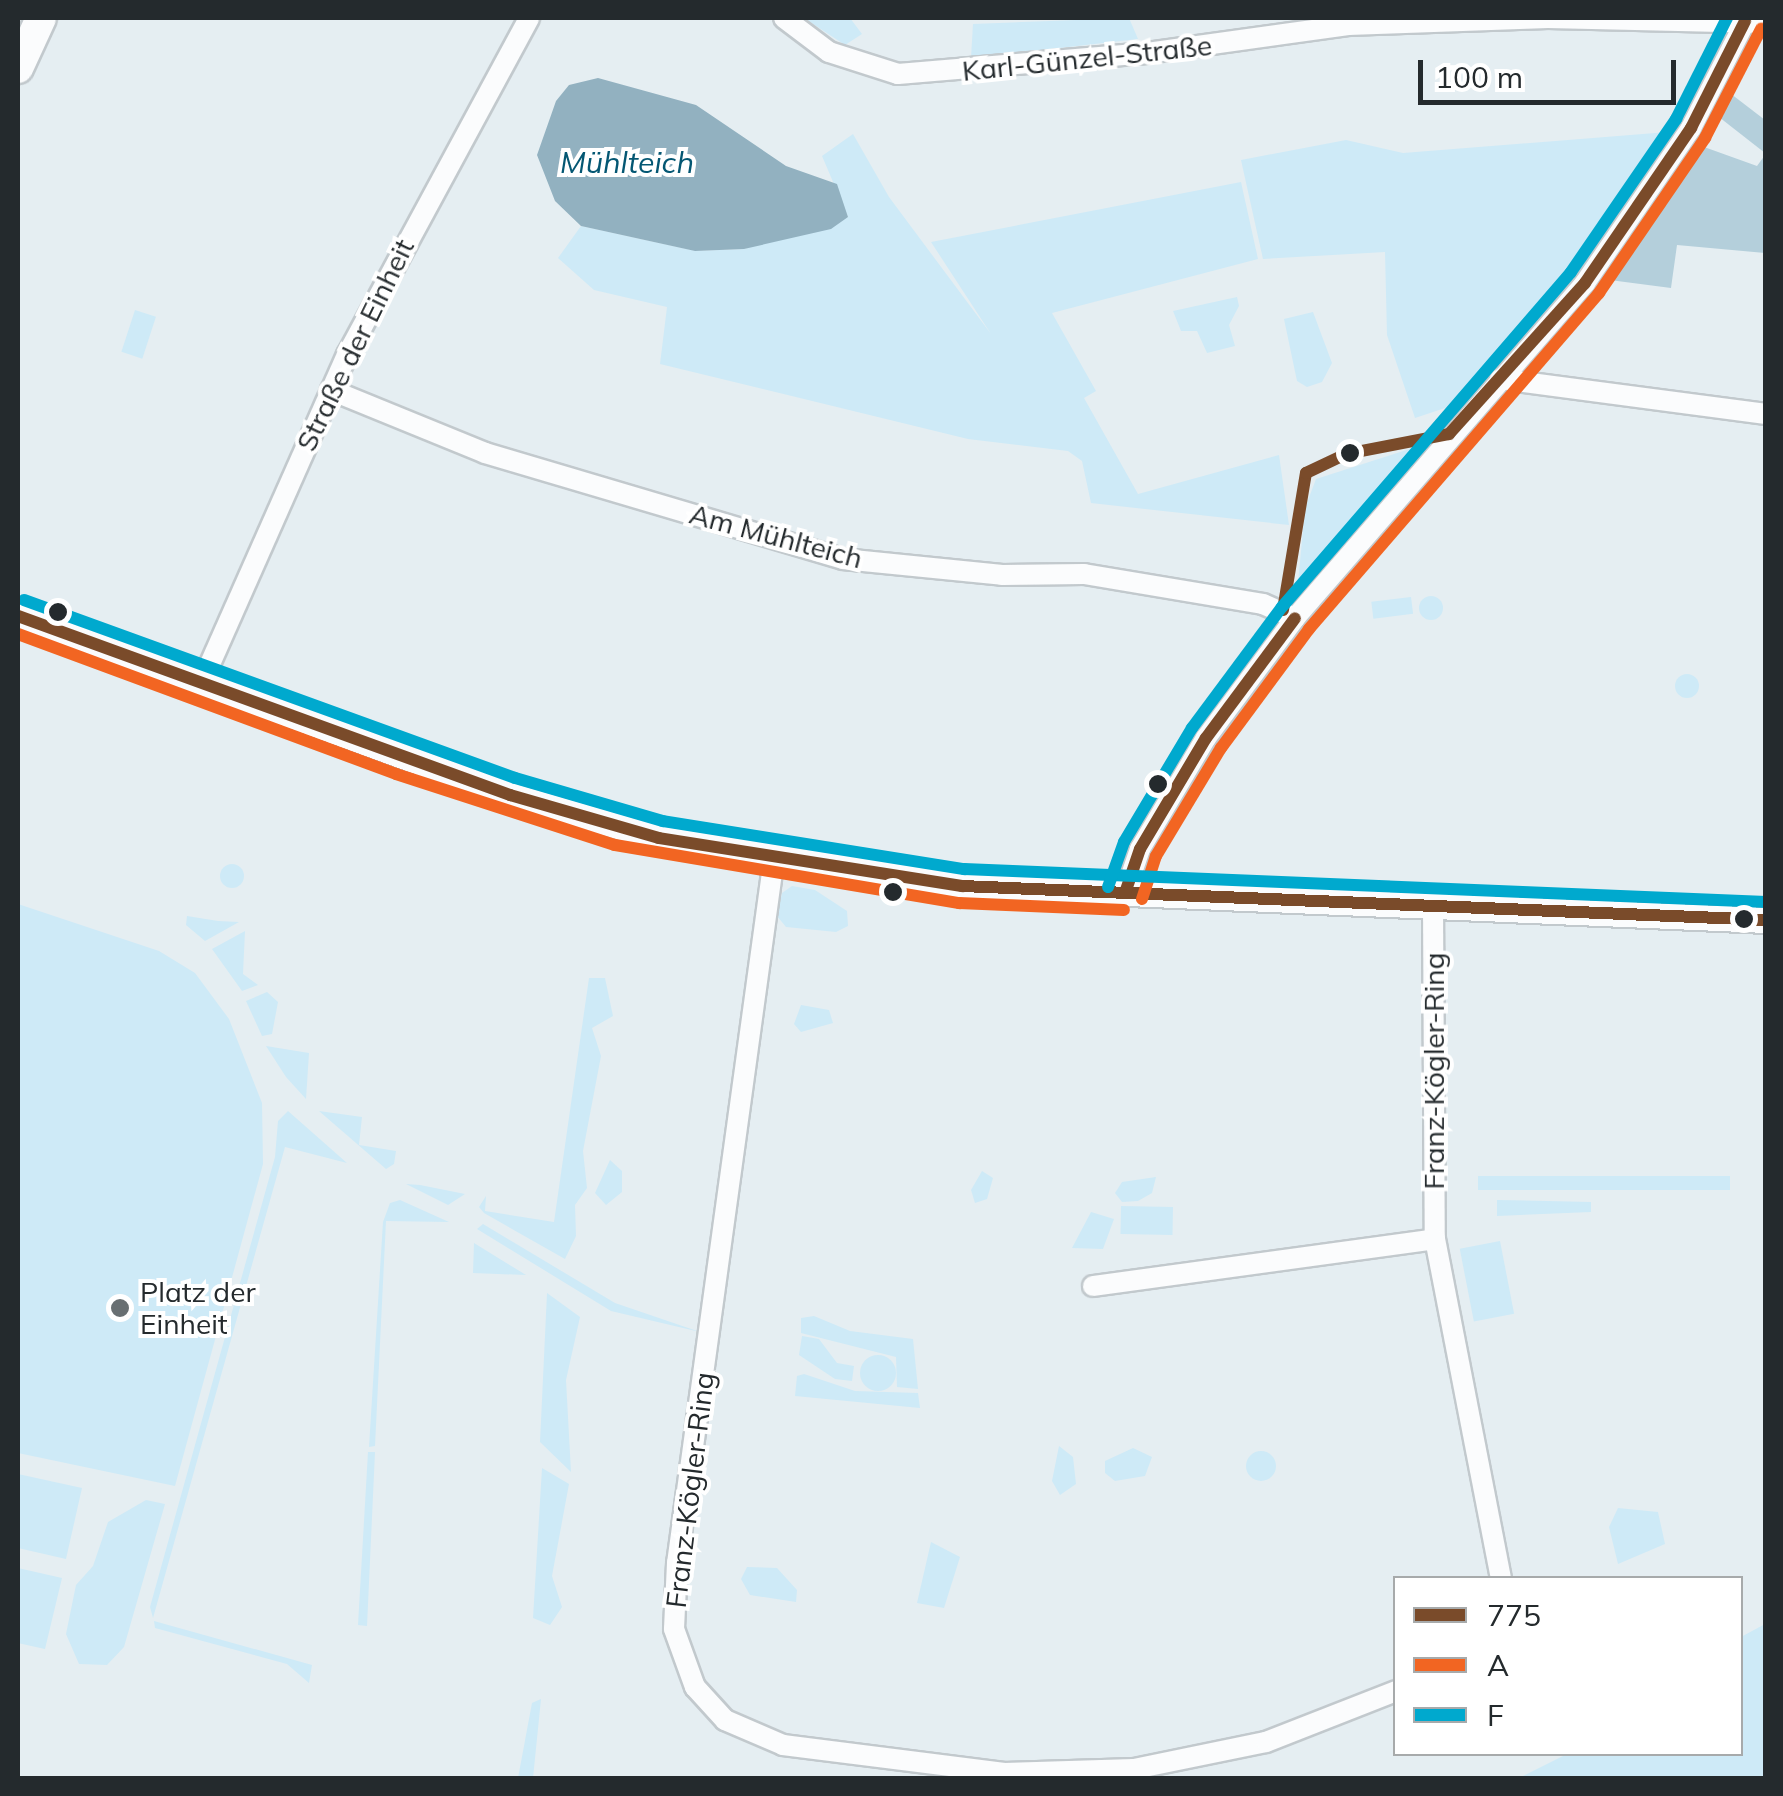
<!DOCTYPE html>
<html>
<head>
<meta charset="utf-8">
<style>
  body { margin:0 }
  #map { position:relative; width:1783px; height:1796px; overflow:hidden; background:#e5eef2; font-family:Mulish,sans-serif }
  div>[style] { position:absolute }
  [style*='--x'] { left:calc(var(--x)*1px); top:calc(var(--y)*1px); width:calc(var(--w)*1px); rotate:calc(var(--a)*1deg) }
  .green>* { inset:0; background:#ceeaf7; transform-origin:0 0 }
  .round { border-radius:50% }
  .forest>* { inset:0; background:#b4cfdb }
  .water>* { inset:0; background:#92b1c0 }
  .roads { filter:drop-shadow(2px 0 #c2c9cd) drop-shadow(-2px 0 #c2c9cd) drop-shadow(0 2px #c2c9cd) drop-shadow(0 -2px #c2c9cd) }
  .minor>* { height:20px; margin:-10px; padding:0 10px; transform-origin:10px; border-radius:10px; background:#fbfcfd }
  .tertiary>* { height:25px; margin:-12.5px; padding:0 12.5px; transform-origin:12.5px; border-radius:12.5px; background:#fbfcfd }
  .primary>* { height:30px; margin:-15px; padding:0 15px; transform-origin:15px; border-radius:15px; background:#fbfcfd }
  .bus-1>* { height:12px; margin:-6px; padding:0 6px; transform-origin:6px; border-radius:6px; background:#7a4b2a }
  .bus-2>* { height:12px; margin:-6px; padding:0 6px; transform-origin:6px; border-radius:6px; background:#f26522 }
  .bus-3>* { height:12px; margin:-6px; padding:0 6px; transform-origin:6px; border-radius:6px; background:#00a9ce }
  .dots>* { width:28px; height:28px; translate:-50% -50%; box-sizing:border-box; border:5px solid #fff; border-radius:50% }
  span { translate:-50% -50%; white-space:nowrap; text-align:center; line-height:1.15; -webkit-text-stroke:8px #fff; paint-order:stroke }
  .street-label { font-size:28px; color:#242a2d }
  .poi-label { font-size:28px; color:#242a2d }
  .left { translate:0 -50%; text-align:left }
  .water-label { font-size:30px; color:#045773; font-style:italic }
  .frame { position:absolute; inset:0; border:20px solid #242a2d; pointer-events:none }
  .legend { position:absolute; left:1393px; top:1576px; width:350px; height:180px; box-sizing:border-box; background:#fff; border:2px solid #a7aaab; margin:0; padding:12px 18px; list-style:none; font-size:30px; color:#242a2d }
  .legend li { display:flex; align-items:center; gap:20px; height:50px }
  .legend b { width:50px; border:2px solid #a7aaab }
  .scale { position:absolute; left:1418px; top:60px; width:258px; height:45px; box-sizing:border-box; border:5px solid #242a2d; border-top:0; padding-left:12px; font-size:30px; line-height:35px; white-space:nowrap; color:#242a2d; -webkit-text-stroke:8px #fff; paint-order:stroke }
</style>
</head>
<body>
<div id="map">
  <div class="green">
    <i style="clip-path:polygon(804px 18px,850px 18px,862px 34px,845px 45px)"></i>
    <i style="clip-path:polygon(1129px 18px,1138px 39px,971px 58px,973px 24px)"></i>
    <i style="clip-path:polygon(1668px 132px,1595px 249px,1457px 404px,1415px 418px,1387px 335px,1385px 252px,1263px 259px,1241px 160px,1346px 140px,1403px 153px)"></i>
    <i style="clip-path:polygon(853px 134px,889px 197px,991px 334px,931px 242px,1241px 182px,1258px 259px,1052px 313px,1096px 391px,1084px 398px,1138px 494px,1279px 455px,1289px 525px,1091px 503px,1082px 461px,1068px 451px,968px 439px,660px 364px,667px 307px,594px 290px,558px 258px,581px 226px,696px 251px,744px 249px,848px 217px,822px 156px)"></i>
    <i style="clip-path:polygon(1237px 297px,1239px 306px,1229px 325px,1235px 346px,1207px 353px,1197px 331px,1181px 331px,1173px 311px)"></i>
    <i style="left:135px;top:310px;width:22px;height:44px;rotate:18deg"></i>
    <i style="clip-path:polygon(1313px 312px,1332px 363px,1322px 382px,1307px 387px,1297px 381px,1284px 319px)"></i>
    <i style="clip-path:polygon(1419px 446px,1306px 585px,1298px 583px,1305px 508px,1316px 479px)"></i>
    <i class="round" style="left:1419px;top:596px;width:24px;height:24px"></i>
    <i style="left:1411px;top:597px;width:17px;height:40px;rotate:83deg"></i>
    <i class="round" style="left:1675px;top:674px;width:24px;height:24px"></i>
    <i class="round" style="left:220px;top:864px;width:24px;height:24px"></i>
    <i style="clip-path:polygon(792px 886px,815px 890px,847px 911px,848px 926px,836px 932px,786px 927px,777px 916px,782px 893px)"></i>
    <i style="clip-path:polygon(18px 904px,159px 951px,195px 973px,229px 1019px,262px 1103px,263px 1164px,175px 1486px,18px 1453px)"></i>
    <i style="clip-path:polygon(187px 916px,218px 921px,239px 922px,205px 941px,186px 925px)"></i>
    <i style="clip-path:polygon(245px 931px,243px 974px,258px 985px,242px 991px,212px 949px)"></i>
    <i style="clip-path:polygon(589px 978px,605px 978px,613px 1016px,592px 1028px,601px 1056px,583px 1151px,587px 1188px,575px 1205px,576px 1236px,565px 1259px,484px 1213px,479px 1207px,486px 1196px,485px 1211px,554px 1222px)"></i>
    <i style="clip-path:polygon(267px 992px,278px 1002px,272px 1034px,262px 1036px,246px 1001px)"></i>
    <i style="clip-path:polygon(801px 1005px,829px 1010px,833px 1023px,801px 1032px,794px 1024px)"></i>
    <i style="clip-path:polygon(266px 1046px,309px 1053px,306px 1099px,286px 1077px)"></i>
    <i style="clip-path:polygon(288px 1111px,347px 1163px,285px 1147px,153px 1618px,150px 1607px,275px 1157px,278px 1121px)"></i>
    <i style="clip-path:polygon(319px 1111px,362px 1117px,359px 1145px,396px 1151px,394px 1164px,386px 1169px)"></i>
    <i style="clip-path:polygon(610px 1160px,622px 1171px,622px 1192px,606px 1205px,595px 1193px)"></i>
    <i style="clip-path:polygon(982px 1171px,993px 1178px,987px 1199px,975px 1203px,971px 1190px)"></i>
    <i style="left:1730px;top:1176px;width:14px;height:252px;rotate:90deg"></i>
    <i style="clip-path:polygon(1156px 1177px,1152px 1193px,1138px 1201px,1122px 1202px,1115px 1193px,1122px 1182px)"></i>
    <i style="clip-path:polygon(406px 1184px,420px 1185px,465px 1194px,448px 1205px)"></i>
    <i style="clip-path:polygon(400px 1200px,449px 1222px,386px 1221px,375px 1446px,369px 1447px,383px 1222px,390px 1203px)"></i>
    <i style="clip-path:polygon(1497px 1200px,1591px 1202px,1591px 1212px,1497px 1216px)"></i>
    <i style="left:1121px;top:1206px;width:52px;height:28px;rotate:1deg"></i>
    <i style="clip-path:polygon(1091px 1212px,1114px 1219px,1103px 1249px,1072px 1248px)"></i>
    <i style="clip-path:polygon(483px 1224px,615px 1303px,700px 1332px,611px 1311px,477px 1229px)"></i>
    <i style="left:1500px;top:1241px;width:74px;height:41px;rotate:79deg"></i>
    <i style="clip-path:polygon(474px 1243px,526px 1275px,473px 1273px)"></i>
    <i style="clip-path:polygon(547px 1293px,580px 1317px,566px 1380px,571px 1472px,540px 1442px)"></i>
    <i style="clip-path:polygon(814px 1316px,850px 1331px,913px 1339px,918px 1389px,897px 1387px,896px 1357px,801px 1333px,801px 1318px)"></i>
    <i style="clip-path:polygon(802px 1336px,819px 1339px,837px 1363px,854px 1366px,852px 1381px,835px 1379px,799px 1355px)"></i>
    <i class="round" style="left:860px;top:1355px;width:36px;height:36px"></i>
    <i style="clip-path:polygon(804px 1374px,855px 1391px,918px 1393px,920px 1408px,795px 1396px,797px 1376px)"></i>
    <i style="clip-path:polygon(1059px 1446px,1073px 1457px,1076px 1484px,1060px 1495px,1052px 1481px)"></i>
    <i style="clip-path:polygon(1133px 1448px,1152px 1457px,1145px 1476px,1115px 1481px,1105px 1473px,1105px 1461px)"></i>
    <i class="round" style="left:1246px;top:1451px;width:30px;height:30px"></i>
    <i style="clip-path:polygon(368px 1452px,375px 1452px,367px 1626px,358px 1625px)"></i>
    <i style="clip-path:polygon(542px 1468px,569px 1484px,552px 1576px,562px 1607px,550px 1625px,533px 1618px)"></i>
    <i style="clip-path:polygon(18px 1474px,82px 1488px,66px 1559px,18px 1548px)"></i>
    <i style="clip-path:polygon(146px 1500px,165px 1504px,124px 1647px,107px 1665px,79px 1664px,66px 1634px,76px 1585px,93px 1566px,108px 1522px)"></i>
    <i style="clip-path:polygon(1618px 1508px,1658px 1512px,1665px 1544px,1618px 1564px,1609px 1527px)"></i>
    <i style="clip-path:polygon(931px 1542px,960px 1557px,944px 1608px,917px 1603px)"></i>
    <i style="clip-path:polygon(747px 1567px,777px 1568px,797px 1590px,796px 1602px,750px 1595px,741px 1579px)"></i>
    <i style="clip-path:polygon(18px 1568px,62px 1578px,45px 1649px,18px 1643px)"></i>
    <i style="clip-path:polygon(154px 1621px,312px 1665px,309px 1683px,287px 1664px,155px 1628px)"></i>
    <i style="clip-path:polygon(1765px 1624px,1765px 1778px,1519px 1778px,1567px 1754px,1740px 1754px,1741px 1637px)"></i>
    <i style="clip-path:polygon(541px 1699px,533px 1778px,518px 1778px,532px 1703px)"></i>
  </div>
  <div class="forest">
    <i style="clip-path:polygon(1722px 87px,1765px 120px,1765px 153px,1710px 110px)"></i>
    <i style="clip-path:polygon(1693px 143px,1757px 166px,1765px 155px,1765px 253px,1677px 245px,1671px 288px,1602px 279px)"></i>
  </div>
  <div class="water">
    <i style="clip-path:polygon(598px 78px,696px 105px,786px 166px,837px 184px,848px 217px,831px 229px,744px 249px,695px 251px,581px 226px,555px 201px,537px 155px,556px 101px,569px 85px)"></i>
  </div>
  <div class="roads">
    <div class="minor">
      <i style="--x:784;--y:18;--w:56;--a:37.1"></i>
      <i style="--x:829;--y:52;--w:72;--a:17.7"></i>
      <i style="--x:898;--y:74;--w:250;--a:-4.8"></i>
      <i style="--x:1147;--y:53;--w:203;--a:-7.9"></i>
      <i style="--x:1348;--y:25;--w:200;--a:-2"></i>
      <i style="--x:1548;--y:18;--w:218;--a:1.3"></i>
      <i style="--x:1500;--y:379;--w:268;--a:7.5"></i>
      <i style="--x:331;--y:390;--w:166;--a:22.2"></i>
      <i style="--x:485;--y:453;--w:373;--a:16.5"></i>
      <i style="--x:843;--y:559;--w:160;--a:5.7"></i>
      <i style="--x:1002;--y:575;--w:82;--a:-0.7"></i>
      <i style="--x:1084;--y:574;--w:181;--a:9.5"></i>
      <i style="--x:1263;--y:604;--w:35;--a:24"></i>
      <i style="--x:202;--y:682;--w:358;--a:-66.1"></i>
      <i style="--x:347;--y:355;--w:383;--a:-61.6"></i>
      <i style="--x:774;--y:858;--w:712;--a:97.83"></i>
      <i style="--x:677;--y:1563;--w:66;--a:92.6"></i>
      <i style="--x:674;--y:1629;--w:62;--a:70.1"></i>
      <i style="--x:695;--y:1687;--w:45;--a:47.7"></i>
      <i style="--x:725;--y:1720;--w:63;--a:23.3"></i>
      <i style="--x:783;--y:1745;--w:223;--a:7.2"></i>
      <i style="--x:1004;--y:1773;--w:130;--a:-1.8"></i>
      <i style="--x:1134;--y:1769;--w:135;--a:-11.6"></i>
      <i style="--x:1266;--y:1742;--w:140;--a:-21.4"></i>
      <i style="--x:1125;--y:893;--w:46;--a:-71.2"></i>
      <i style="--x:1140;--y:849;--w:129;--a:-59.3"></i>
      <i style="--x:1206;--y:738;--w:149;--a:-53.4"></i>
      <i style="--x:1295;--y:618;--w:443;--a:-49.1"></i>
      <i style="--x:1585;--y:283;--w:188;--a:-55.6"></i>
      <i style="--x:1691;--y:128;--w:123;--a:-63"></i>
      <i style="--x:1433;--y:903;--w:336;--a:89.7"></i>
      <i style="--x:1435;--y:1239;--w:345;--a:79"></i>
      <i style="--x:1093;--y:1286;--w:345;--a:-7.8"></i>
    </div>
    <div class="tertiary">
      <i style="--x:18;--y:616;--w:524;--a:19.99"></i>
      <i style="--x:510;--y:795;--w:155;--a:16.1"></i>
      <i style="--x:659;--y:838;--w:307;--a:9"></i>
      <i style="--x:962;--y:886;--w:805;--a:2.42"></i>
    </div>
    <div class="primary">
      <i style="--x:18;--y:68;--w:55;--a:-65.3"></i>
    </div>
  </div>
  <div class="bus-1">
    <i style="--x:1449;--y:434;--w:203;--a:-48"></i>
    <i style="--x:1585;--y:283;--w:188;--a:-55.6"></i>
    <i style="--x:1691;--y:128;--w:120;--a:-63.2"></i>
    <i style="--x:1283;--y:610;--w:139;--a:-80.5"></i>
    <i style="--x:1306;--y:473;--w:44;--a:-25.4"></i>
    <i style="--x:1346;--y:454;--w:105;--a:-11"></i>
    <i style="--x:18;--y:616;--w:524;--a:19.99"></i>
    <i style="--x:510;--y:795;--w:155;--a:16.1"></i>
    <i style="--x:659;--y:838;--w:307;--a:9"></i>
    <i style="--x:962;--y:886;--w:805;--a:2.42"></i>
    <i style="--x:1125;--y:893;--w:46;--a:-71.2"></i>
    <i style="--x:1140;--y:849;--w:129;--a:-59.3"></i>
    <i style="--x:1206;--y:738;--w:149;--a:-53.4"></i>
  </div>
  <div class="bus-2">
    <i style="--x:18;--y:634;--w:403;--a:20.3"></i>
    <i style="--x:396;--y:774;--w:230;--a:18"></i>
    <i style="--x:615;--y:845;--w:349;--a:9.6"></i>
    <i style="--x:959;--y:903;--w:165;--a:2.4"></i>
    <i style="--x:1142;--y:899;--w:45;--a:-72"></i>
    <i style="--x:1156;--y:856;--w:126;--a:-59"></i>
    <i style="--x:1221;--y:748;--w:148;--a:-53.5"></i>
    <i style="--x:1309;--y:629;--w:444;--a:-49.2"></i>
    <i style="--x:1599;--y:293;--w:188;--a:-55.6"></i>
    <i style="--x:1705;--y:138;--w:123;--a:-62.8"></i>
  </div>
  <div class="bus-3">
    <i style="--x:24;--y:600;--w:522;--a:19.93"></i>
    <i style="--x:515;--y:778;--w:154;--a:16.2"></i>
    <i style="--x:663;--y:821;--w:305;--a:9.1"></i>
    <i style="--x:964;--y:869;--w:803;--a:2.36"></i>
    <i style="--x:1108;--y:887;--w:48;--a:-70.4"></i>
    <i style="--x:1124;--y:842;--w:133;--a:-59.2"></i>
    <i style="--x:1192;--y:728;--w:151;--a:-53.4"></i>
    <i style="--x:1282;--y:607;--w:442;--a:-49.2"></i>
    <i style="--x:1571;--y:272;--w:186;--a:-55.5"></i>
    <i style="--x:1676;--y:119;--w:113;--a:-63.2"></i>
  </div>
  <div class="dots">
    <i style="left:1350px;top:453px;background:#242a2d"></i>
    <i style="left:58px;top:612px;background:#242a2d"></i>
    <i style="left:1158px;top:784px;background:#242a2d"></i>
    <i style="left:893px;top:892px;background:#242a2d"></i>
    <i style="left:1744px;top:919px;background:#242a2d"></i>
    <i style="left:120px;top:1308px;background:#686f72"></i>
  </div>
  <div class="street-label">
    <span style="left:1087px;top:58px;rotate:-6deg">Karl-Günzel-Straße</span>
    <span style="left:355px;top:345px;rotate:-64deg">Straße der Einheit</span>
    <span style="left:776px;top:536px;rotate:15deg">Am Mühlteich</span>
    <span style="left:1434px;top:1071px;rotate:-90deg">Franz-Kögler-Ring</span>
    <span style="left:690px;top:1490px;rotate:-83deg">Franz-Kögler-Ring</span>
  </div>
  <div class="poi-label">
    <span class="left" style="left:140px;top:1308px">Platz der<br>Einheit</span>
  </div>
  <div class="water-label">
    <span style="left:627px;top:162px">Mühlteich</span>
  </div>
  <div class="frame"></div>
  <ul class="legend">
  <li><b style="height:12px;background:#7a4b2a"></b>775</li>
  <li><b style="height:12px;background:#f26522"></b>A</li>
  <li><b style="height:12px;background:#00a9ce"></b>F</li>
  </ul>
  <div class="scale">100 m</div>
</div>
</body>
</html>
